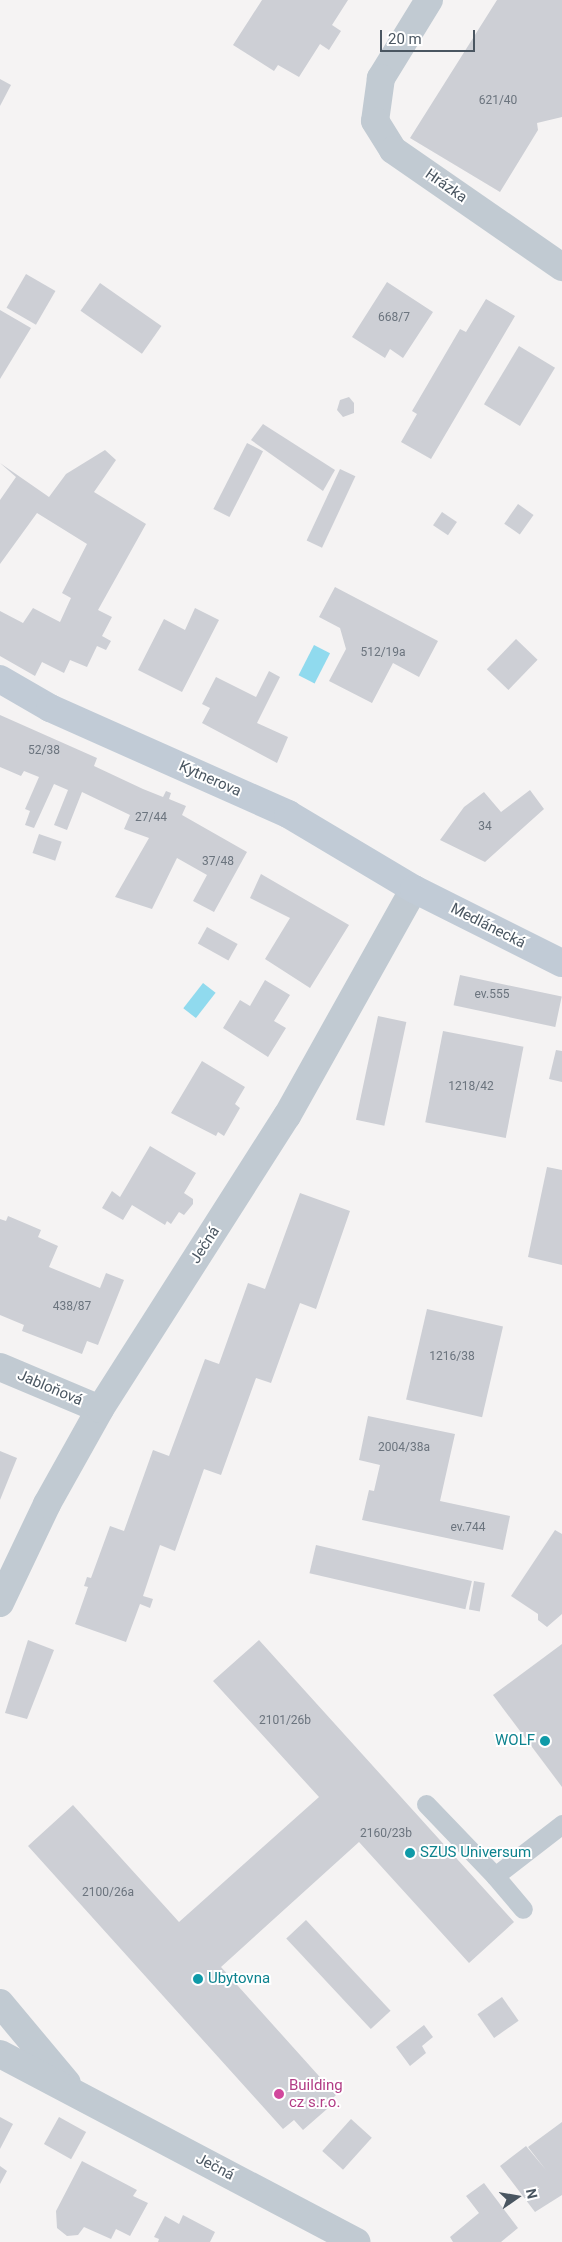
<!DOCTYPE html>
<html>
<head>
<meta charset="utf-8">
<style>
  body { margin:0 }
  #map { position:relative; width:562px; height:2242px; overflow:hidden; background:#f5f3f3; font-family:Roboto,sans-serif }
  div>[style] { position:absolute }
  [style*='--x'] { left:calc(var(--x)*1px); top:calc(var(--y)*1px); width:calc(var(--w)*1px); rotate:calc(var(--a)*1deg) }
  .water>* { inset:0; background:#90daee; transform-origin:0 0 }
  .building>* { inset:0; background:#cdcfd5; transform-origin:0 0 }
  .lane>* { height:19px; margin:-9.5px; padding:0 9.5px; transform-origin:9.5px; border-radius:9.5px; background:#c1cad2 }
  .street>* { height:28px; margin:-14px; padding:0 14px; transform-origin:14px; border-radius:14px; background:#c1cad2 }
  .secondary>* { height:28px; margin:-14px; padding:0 14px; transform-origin:14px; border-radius:14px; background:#c1cbd6 }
  .dots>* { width:14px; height:14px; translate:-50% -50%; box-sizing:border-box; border:2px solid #fff; border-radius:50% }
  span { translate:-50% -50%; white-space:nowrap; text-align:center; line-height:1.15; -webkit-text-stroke:4px #fff; paint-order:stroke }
  .number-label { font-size:12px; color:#6b747e }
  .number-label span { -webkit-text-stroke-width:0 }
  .street-label { font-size:15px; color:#4a5661 }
  .culture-label { font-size:15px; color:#0d838f }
  .right { translate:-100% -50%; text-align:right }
  .left { translate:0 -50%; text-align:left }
  .hotel-label { font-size:15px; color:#b23c85 }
  .north { position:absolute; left:492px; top:2172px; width:50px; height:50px; -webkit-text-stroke:4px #fff; paint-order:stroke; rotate:77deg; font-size:14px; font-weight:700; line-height:20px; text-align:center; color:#4a5661 }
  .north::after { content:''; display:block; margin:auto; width:18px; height:22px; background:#4a5661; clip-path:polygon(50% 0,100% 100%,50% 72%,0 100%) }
  .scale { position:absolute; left:380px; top:30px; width:95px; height:22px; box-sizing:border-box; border:2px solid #4a5661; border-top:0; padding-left:6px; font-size:15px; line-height:18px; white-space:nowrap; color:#4a5661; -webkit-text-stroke:4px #fff; paint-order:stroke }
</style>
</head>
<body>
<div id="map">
  <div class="water">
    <i style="left:314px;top:645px;width:18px;height:34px;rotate:27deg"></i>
    <i style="left:203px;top:983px;width:16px;height:32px;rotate:38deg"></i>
  </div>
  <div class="building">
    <i style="clip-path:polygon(262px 0,348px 0,332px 25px,341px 31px,329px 50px,320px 44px,299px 77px,278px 65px,274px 71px,233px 45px)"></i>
    <i style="clip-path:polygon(497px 0,562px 0,562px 117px,537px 123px,538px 130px,500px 192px,410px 138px)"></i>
    <i style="clip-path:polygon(0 79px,11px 85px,0 106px)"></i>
    <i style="left:26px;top:274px;width:34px;height:39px;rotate:30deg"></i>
    <i style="clip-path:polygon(387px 282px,433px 312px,403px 358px,390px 349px,385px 358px,352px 337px)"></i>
    <i style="left:100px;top:283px;width:75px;height:34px;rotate:35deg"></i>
    <i style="clip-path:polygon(486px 299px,515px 316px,431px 459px,401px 442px,417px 414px,412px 411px,460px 329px,466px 332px)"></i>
    <i style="clip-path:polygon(0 310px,31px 328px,0 379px)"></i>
    <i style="left:519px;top:346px;width:42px;height:68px;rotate:31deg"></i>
    <i style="clip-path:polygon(349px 397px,354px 403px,354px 413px,343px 417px,337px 410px,340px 400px)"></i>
    <i style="clip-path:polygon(263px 424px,335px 470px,323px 491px,251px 440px)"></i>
    <i style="left:247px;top:443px;width:18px;height:74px;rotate:27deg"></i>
    <i style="clip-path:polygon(105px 450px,116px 460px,94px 492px,146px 524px,98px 610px,112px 617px,102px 636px,111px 641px,106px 650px,97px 646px,87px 667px,70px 660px,64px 673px,42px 662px,35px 676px,0 656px,0 611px,23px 623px,33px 608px,60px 622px,71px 598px,62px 593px,87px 544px,37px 513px,0 564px,0 500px,16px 477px,0 463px,49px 497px,66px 474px)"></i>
    <i style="left:340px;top:469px;width:17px;height:79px;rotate:25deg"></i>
    <i style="left:518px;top:504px;width:19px;height:24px;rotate:35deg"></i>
    <i style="left:442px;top:512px;width:18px;height:16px;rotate:34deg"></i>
    <i style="clip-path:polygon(335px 587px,438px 641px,419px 677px,393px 663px,372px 703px,329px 681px,346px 649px,340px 628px,319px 617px)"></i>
    <i style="clip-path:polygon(195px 608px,219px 620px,182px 692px,138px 670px,164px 619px,185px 630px)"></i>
    <i style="left:516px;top:639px;width:30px;height:42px;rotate:44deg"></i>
    <i style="clip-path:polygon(269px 671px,280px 677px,257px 723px,288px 737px,277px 763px,202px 723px,210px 708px,202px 704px,216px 677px,256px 697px)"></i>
    <i style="clip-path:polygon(0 715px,97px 758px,94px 766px,143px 789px,163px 797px,166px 791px,171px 793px,169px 799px,186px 806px,182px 815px,247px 852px,214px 912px,193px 901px,207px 875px,177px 858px,152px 909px,115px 897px,149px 838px,124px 829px,130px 815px,82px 792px,67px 830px,54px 825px,68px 790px,54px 784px,34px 828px,25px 825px,30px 811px,25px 809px,39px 777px,24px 771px,21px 776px,0 767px)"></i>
    <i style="clip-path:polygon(530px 790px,544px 809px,485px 862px,440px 840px,464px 807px,484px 792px,501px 812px)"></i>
    <i style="left:39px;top:834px;width:24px;height:20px;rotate:19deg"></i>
    <i style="clip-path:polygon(261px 874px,349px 925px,310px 988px,265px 959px,290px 918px,250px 898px)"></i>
    <i style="left:207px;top:927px;width:35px;height:19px;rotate:29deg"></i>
    <i style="left:460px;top:975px;width:104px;height:31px;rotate:12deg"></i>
    <i style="clip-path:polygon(265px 980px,290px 995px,274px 1021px,286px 1028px,268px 1057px,223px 1028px,240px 1000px,250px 1006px)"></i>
    <i style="left:378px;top:1016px;width:29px;height:106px;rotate:12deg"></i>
    <i style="left:443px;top:1031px;width:82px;height:93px;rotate:11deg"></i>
    <i style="clip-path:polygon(556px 1050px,562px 1051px,562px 1082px,549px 1079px)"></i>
    <i style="clip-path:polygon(202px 1061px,245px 1087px,235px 1104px,240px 1108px,224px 1136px,218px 1132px,216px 1136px,171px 1113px)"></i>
    <i style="clip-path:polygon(150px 1146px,196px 1173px,184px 1193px,193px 1199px,193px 1204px,184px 1215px,179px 1212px,171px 1224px,167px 1221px,165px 1225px,132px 1205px,123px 1220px,102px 1208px,112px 1191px,120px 1197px)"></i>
    <i style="clip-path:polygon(547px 1167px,562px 1170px,562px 1265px,528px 1257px)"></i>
    <i style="clip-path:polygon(300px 1193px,350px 1211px,316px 1309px,300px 1303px,271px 1383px,256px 1378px,221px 1475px,204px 1469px,175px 1551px,160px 1545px,143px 1596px,153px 1599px,150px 1608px,140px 1604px,126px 1642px,75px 1624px,88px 1587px,84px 1586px,87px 1577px,91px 1578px,110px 1526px,124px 1531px,153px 1450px,169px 1456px,205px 1359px,219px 1364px,248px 1283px,265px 1289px)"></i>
    <i style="clip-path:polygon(8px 1216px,41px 1230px,38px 1237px,58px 1246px,49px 1267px,100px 1288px,106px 1273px,124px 1280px,98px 1345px,87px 1341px,82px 1354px,22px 1331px,24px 1325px,0 1315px,0 1219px,6px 1221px)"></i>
    <i style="left:427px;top:1309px;width:78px;height:93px;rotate:13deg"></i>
    <i style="clip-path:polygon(368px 1416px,455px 1434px,440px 1501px,510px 1516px,503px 1550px,362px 1520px,369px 1490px,374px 1491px,380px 1465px,359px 1460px)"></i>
    <i style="clip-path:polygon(0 1451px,17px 1458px,0 1500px)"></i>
    <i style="clip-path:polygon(555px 1530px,562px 1534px,562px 1614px,547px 1627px,538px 1620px,538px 1614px,511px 1596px)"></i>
    <i style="left:316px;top:1545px;width:160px;height:29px;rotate:13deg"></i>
    <i style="left:474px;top:1581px;width:11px;height:29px;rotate:10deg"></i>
    <i style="clip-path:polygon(28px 1640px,54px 1650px,27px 1719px,5px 1713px)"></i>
    <i style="clip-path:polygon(259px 1640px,514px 1922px,469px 1963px,359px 1842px,221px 1967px,336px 2095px,332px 2099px,335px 2102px,303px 2130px,294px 2120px,283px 2129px,28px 1846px,73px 1805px,179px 1922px,319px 1797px,213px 1681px)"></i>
    <i style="clip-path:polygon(562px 1644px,562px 1787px,493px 1695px)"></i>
    <i style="left:306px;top:1920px;width:124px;height:27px;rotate:47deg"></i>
    <i style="left:502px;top:1997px;width:29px;height:30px;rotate:55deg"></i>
    <i style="clip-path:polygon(424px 2025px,433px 2037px,422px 2046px,426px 2053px,410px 2066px,396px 2047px)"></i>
    <i style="clip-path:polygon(0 2117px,13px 2124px,0 2149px)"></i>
    <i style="left:59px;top:2117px;width:31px;height:31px;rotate:29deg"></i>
    <i style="left:351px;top:2119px;width:28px;height:43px;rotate:42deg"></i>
    <i style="clip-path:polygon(562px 2122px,562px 2195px,535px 2212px,500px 2166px,526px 2146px,546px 2170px,528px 2147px)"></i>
    <i style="clip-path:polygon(82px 2161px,137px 2190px,133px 2196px,148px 2203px,130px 2236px,116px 2229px,111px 2239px,84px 2227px,78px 2235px,67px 2236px,57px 2228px,56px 2211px)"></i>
    <i style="clip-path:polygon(0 2166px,7px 2171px,0 2184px)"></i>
    <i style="clip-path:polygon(484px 2183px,518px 2228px,501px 2242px,453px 2242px,450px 2237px,479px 2213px,466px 2196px)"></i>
    <i style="clip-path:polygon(183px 2215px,215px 2232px,210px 2242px,158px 2242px,159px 2239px,154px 2237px,165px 2216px,179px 2224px)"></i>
  </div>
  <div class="lane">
    <i style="--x:426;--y:1804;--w:100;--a:46.2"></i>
    <i style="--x:495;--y:1876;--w:85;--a:-37.8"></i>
    <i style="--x:495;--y:1876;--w:43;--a:49.7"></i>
  </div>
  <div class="street">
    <i style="--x:429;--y:0;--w:92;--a:121.6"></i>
    <i style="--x:381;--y:78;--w:43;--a:97.9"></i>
    <i style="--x:375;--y:121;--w:34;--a:58"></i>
    <i style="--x:393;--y:150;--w:206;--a:34.7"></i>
    <i style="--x:0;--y:1367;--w:108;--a:22.8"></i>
    <i style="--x:0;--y:1603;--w:110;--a:-64.6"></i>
    <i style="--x:47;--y:1504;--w:109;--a:-60.8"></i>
    <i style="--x:100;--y:1409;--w:348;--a:-57.5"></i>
    <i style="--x:287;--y:1116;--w:260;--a:-60.8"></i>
    <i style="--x:0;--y:2003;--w:104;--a:50.1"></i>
    <i style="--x:0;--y:2054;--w:403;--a:27.8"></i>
  </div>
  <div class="secondary">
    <i style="--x:0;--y:679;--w:58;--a:30.1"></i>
    <i style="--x:50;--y:708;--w:261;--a:24"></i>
    <i style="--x:288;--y:814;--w:147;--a:30.8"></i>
    <i style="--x:414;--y:889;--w:165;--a:26.6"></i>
  </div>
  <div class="dots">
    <i style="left:545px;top:1741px;background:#0f9aa8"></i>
    <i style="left:410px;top:1853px;background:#0f9aa8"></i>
    <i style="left:198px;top:1979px;background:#0f9aa8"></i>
    <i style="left:279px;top:2094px;background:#d1479c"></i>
  </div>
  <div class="number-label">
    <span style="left:498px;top:101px">621/40</span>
    <span style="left:394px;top:318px">668/7</span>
    <span style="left:383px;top:653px">512/19a</span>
    <span style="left:44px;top:751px">52/38</span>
    <span style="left:151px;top:818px">27/44</span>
    <span style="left:485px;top:827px">34</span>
    <span style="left:218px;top:862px">37/48</span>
    <span style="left:492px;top:995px">ev.555</span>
    <span style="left:471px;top:1087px">1218/42</span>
    <span style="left:72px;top:1307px">438/87</span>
    <span style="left:452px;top:1357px">1216/38</span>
    <span style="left:404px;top:1448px">2004/38a</span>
    <span style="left:468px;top:1528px">ev.744</span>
    <span style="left:285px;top:1721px">2101/26b</span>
    <span style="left:386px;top:1834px">2160/23b</span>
    <span style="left:108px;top:1893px">2100/26a</span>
  </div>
  <div class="street-label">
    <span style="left:446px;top:186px;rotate:35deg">Hrázka</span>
    <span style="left:210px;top:779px;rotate:24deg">Kytnerova</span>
    <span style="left:488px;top:926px;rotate:27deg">Medlánecká</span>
    <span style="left:205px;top:1245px;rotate:-57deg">Ječná</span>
    <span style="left:50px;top:1388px;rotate:23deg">Jabloňová</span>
    <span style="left:215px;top:2167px;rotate:27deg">Ječná</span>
  </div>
  <div class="culture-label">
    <span class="right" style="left:535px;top:1741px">WOLF</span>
    <span class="left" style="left:420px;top:1853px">SZUS Universum</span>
    <span class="left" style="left:208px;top:1979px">Ubytovna</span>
  </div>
  <div class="hotel-label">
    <span class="left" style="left:289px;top:2094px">Building<br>cz s.r.o.</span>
  </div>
  <div class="north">N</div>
  <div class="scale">20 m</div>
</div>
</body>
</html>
